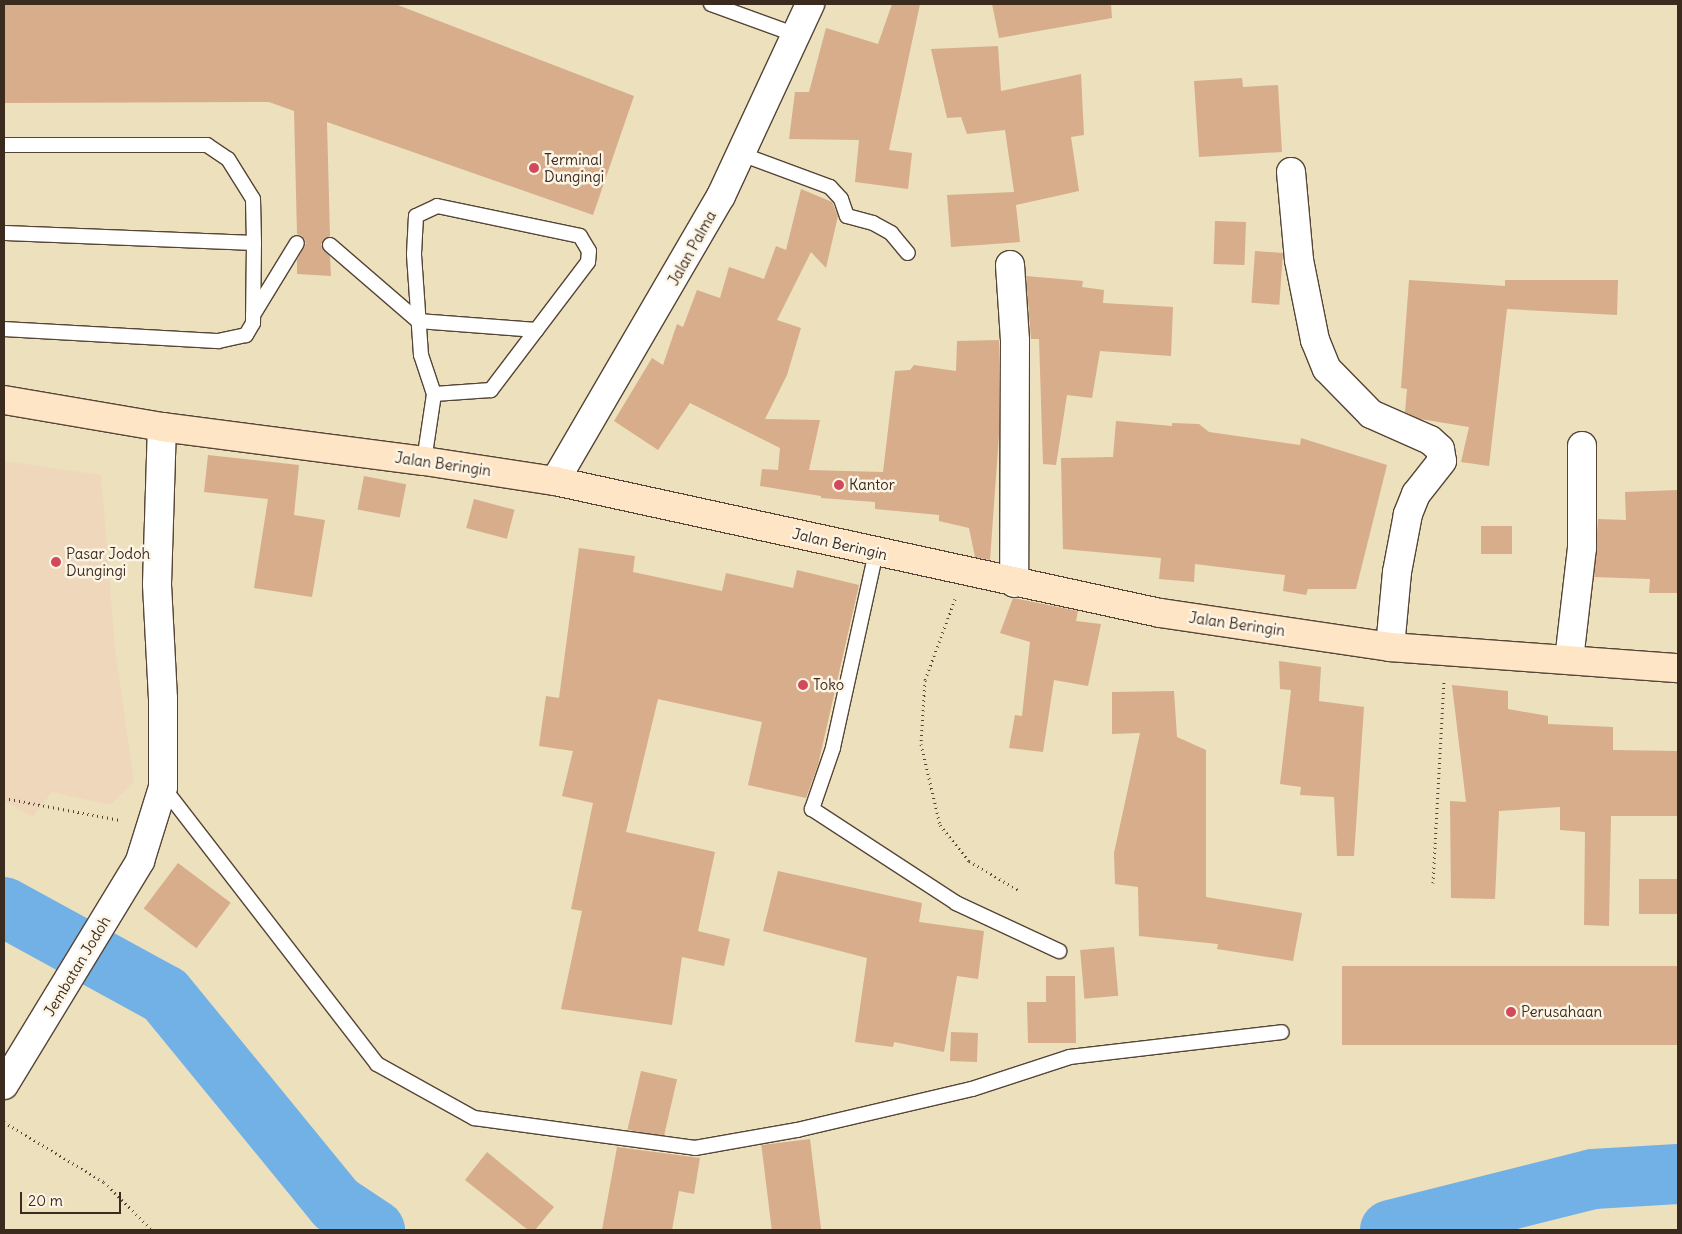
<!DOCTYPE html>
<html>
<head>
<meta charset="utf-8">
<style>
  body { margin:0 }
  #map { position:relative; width:1682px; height:1234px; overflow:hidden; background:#ece0bd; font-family:Delius,sans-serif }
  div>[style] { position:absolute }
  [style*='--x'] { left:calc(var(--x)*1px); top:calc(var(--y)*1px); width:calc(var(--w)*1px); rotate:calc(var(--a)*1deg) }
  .built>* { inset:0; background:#eed7bb }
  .river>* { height:60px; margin:-30px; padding:0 30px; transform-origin:30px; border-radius:30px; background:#72b1e6 }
  .building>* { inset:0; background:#d7ad8b; transform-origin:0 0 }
  .path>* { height:3px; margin-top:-1.5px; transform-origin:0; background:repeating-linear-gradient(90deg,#564536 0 1px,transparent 0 5px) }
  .roads { filter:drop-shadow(1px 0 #564536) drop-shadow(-1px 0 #564536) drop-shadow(0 1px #564536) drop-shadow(0 -1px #564536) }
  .lane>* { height:14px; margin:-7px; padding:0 7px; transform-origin:7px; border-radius:7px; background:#fff }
  .street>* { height:28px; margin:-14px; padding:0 14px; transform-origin:14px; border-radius:14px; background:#fff }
  .secondary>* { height:28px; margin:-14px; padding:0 14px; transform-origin:14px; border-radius:14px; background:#fde5c5 }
  .dots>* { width:14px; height:14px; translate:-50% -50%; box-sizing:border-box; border:2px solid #fcf5e5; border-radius:50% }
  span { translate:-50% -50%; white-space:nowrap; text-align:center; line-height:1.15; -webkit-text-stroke:5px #fcf5e5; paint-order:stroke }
  .poi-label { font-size:15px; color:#3b2a1e }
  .left { translate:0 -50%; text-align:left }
  .street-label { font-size:15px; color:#3b2a1e }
  .frame { position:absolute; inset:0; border:5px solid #3b2a1e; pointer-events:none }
  .scale { position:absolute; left:20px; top:1192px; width:101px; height:22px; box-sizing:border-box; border:2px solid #3b2a1e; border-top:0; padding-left:6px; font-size:15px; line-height:18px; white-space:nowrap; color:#3b2a1e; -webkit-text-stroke:4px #fcf5e5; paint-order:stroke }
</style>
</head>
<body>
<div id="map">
  <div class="built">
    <i style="clip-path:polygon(4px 461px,101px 475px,115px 648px,134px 782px,110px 805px,52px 792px,33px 817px,4px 801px)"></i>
  </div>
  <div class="river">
    <i style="--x:4;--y:907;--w:183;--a:28.7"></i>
    <i style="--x:165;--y:995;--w:270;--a:50.7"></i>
    <i style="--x:336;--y:1204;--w:47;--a:33.7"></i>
    <i style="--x:1390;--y:1230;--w:209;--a:-14.1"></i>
    <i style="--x:1593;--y:1179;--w:85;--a:-3.4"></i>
  </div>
  <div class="building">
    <i style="clip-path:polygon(4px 4px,395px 4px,634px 96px,593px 215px,327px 122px,330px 236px,321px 244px,330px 257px,331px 276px,297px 274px,297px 260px,306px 243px,302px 236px,297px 234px,294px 111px,269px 102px,4px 103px)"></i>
    <i style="clip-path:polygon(892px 4px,920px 4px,889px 150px,912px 153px,908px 189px,855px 182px,859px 140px,789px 139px,795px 92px,809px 92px,826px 28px,878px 44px)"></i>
    <i style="clip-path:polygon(992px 4px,1111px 4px,1112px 18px,999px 38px)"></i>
    <i style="clip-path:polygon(998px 46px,1001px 91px,1081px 74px,1084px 135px,1071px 137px,1079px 191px,1016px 205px,1020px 242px,951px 247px,947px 195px,1014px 192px,1005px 130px,967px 134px,961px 117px,947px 118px,931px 49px)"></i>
    <i style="clip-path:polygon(1242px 78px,1243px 87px,1278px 85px,1282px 152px,1199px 157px,1194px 81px)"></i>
    <i style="clip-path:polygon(801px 189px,832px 202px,838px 216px,826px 268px,811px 252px,777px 320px,801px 328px,787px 375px,765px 419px,820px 420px,809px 470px,883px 472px,895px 371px,910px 370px,914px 365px,956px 371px,957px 341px,999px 340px,999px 435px,990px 560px,975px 557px,969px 528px,939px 521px,939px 515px,875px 509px,875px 502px,821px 498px,821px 496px,760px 486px,762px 469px,778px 470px,780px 448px,690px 403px,658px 450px,614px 421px,652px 358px,663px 365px,677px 324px,683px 327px,697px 290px,720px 298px,729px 267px,764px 279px,776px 246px,786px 250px)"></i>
    <i style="left:1215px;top:221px;width:31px;height:43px;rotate:2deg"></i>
    <i style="left:1255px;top:251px;width:28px;height:52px;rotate:4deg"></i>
    <i style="clip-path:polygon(1026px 276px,1083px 281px,1082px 287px,1104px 290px,1103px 303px,1173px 307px,1171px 356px,1100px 351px,1092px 398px,1067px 395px,1056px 465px,1043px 464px,1039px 339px,1031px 339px)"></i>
    <i style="clip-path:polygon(1409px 280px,1505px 286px,1505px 280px,1618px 280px,1617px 315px,1507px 309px,1489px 466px,1461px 462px,1469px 427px,1420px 419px,1405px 412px,1407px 389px,1401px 388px)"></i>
    <i style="clip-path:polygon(1116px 421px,1172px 426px,1172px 423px,1199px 424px,1209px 432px,1300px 445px,1301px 438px,1387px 465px,1356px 589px,1308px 589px,1306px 595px,1283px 591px,1285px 575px,1195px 564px,1194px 582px,1159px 579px,1161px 558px,1063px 549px,1061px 458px,1113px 457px)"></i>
    <i style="clip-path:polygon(208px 455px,299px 465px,294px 515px,325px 520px,312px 597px,254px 588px,268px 499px,204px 492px)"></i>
    <i style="left:364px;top:476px;width:43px;height:34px;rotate:11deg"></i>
    <i style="clip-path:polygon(1678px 490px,1678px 593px,1649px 593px,1650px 579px,1594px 577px,1598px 519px,1626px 520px,1625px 492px)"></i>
    <i style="left:474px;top:499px;width:42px;height:30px;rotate:15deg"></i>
    <i style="left:1481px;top:526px;width:31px;height:28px"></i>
    <i style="clip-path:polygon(579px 548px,635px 556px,633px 572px,722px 591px,726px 573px,793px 588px,797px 570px,859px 585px,818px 765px,806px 798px,748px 785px,762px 722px,658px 699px,626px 832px,715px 852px,698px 931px,730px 939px,724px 966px,682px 957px,672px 1025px,561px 1009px,582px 911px,571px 909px,593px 803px,562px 796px,573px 751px,539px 746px,546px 696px,559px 698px)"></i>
    <i style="clip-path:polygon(1013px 598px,1078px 611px,1076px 621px,1101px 624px,1088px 686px,1054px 680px,1043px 752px,1009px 748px,1015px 715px,1022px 716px,1030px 642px,1000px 633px)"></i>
    <i style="clip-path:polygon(1279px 661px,1321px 667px,1319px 701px,1364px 707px,1354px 856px,1337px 856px,1334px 797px,1300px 795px,1301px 787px,1280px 784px,1291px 690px,1280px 689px)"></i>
    <i style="clip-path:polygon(1452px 685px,1508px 691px,1508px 709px,1548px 716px,1548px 724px,1613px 727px,1613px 750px,1678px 751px,1678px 816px,1611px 816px,1609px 926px,1584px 925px,1585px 832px,1560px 830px,1560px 807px,1499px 811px,1495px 899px,1451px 898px,1450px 801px,1466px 802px)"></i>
    <i style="clip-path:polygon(1174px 691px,1177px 737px,1206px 750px,1206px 897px,1302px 913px,1293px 961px,1217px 949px,1218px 944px,1139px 936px,1138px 887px,1115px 884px,1114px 853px,1140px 733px,1112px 734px,1112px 692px)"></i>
    <i style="left:178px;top:863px;width:66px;height:57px;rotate:37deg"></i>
    <i style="clip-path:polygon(778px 871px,922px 903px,919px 922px,984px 931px,978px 979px,957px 976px,944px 1052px,894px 1042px,893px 1047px,855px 1042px,867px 958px,763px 931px)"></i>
    <i style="left:1639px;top:879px;width:39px;height:35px"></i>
    <i style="left:1114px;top:947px;width:49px;height:34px;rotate:85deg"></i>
    <i style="left:1678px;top:966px;width:79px;height:336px;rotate:90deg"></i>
    <i style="clip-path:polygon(1046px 976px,1075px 976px,1076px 1043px,1028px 1043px,1027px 1002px,1046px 1002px)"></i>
    <i style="left:951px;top:1032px;width:27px;height:29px;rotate:2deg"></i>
    <i style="left:641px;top:1071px;width:37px;height:60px;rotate:13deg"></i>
    <i style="left:810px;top:1139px;width:92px;height:49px;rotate:83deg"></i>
    <i style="clip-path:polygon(617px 1147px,700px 1158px,694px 1194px,679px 1191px,672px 1230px,602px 1230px)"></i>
    <i style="clip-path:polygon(487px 1152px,554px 1207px,535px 1230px,528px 1230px,465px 1180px)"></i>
  </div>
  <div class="path">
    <i style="--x:955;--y:599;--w:86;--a:110.3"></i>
    <i style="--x:925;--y:680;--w:64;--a:93.6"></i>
    <i style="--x:921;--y:744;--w:83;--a:76.8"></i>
    <i style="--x:940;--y:825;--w:46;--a:51.1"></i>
    <i style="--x:969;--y:861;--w:57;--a:30.6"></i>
    <i style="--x:4;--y:798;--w:118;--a:10.7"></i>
    <i style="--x:1433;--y:883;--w:202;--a:-86.9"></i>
    <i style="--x:4;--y:1122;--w:117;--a:31"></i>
    <i style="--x:104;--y:1182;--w:68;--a:45"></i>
  </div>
  <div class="roads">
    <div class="lane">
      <i style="--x:711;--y:4;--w:90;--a:20"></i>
      <i style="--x:4;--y:145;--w:203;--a:0"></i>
      <i style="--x:207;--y:145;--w:25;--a:34"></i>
      <i style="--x:228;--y:159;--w:47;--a:58"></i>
      <i style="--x:253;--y:199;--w:44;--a:88.7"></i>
      <i style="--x:254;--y:243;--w:80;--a:90.7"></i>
      <i style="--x:253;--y:323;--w:14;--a:120"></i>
      <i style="--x:246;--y:335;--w:29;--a:168"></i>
      <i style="--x:218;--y:341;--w:214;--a:-176.8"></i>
      <i style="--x:741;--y:154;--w:95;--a:20.3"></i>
      <i style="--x:830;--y:187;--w:16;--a:47"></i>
      <i style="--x:841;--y:199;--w:18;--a:71"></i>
      <i style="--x:847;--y:216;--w:27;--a:15"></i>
      <i style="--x:873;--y:223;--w:21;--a:29"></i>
      <i style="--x:891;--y:233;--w:26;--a:50"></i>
      <i style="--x:4;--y:233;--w:250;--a:2.3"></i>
      <i style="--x:330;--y:245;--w:116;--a:40.8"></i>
      <i style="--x:418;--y:321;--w:119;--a:4.3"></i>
      <i style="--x:253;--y:315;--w:84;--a:-58.6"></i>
      <i style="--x:424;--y:461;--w:68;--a:-81.5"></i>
      <i style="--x:434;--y:394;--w:41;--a:-108.4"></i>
      <i style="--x:421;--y:355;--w:101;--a:-94"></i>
      <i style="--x:414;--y:254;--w:38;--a:-87"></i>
      <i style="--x:416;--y:216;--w:23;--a:-25"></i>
      <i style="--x:437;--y:206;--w:146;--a:11.8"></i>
      <i style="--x:580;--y:236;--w:17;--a:59"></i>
      <i style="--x:589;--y:251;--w:11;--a:95"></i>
      <i style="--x:588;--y:262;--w:161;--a:127.2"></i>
      <i style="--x:491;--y:390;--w:57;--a:176"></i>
      <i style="--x:876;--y:552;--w:201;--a:102.4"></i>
      <i style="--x:833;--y:748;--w:65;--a:109"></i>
      <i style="--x:812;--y:809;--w:172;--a:33.1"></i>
      <i style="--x:956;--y:903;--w:114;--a:25"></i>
      <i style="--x:163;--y:787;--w:350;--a:52.3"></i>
      <i style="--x:377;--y:1064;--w:111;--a:29.1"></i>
      <i style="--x:474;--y:1118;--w:223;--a:7.7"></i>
      <i style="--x:695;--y:1148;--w:104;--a:-10"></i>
      <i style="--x:797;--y:1130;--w:180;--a:-13.2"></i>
      <i style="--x:972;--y:1089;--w:103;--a:-18.1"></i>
      <i style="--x:1070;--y:1057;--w:213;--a:-6.7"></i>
    </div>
    <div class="street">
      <i style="--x:1291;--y:172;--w:88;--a:84.8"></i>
      <i style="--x:1299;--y:260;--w:82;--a:78.7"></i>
      <i style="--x:1315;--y:340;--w:31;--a:68"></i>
      <i style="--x:1327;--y:369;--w:63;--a:45.6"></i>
      <i style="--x:1371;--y:414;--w:64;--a:23.8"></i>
      <i style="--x:1430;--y:440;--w:13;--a:42"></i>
      <i style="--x:1440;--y:449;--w:12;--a:81"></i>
      <i style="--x:1442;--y:461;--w:42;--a:128.2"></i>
      <i style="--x:1416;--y:494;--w:22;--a:112"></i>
      <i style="--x:1408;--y:514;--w:59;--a:100.7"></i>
      <i style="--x:1397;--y:572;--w:75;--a:95.3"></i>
      <i style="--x:1010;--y:265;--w:75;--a:86.2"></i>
      <i style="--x:1015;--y:340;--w:243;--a:90.2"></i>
      <i style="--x:555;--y:481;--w:330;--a:-59.8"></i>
      <i style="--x:721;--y:196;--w:212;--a:-65.1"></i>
      <i style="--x:1569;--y:660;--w:113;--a:-83.4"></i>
      <i style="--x:1582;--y:548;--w:102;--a:-90"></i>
      <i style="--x:4;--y:1085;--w:262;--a:-58.7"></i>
      <i style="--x:140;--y:861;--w:77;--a:-72.7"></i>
      <i style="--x:163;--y:787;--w:88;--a:-90"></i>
      <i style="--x:163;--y:699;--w:115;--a:-93"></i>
      <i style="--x:157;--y:584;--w:157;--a:-88.2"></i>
    </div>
    <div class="secondary">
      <i style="--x:4;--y:400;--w:160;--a:9.7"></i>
      <i style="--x:162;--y:427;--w:264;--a:7.4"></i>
      <i style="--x:424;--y:461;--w:133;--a:8.7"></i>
      <i style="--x:555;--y:481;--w:619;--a:12.31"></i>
      <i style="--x:1160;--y:613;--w:232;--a:8.4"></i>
      <i style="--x:1390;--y:647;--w:289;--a:4.2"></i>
    </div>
  </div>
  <div class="dots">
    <i style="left:534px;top:168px;background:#d1495b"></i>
    <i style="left:839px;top:485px;background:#d1495b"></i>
    <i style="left:56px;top:562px;background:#d1495b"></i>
    <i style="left:803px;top:685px;background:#d1495b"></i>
    <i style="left:1511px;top:1012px;background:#d1495b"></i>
  </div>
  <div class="poi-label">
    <span class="left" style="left:544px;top:168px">Terminal<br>Dungingi</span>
    <span class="left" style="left:849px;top:485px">Kantor</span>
    <span class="left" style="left:66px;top:562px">Pasar Jodoh<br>Dungingi</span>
    <span class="left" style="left:813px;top:685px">Toko</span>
    <span class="left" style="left:1521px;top:1012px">Perusahaan</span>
  </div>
  <div class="street-label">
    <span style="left:692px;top:248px;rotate:-61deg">Jalan Palma</span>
    <span style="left:443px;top:464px;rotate:8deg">Jalan Beringin</span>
    <span style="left:840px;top:544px;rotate:13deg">Jalan Beringin</span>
    <span style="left:1237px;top:624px;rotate:8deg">Jalan Beringin</span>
    <span style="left:77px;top:966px;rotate:-59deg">Jembatan Jodoh</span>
  </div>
  <div class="frame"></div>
  <div class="scale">20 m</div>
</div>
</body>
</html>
